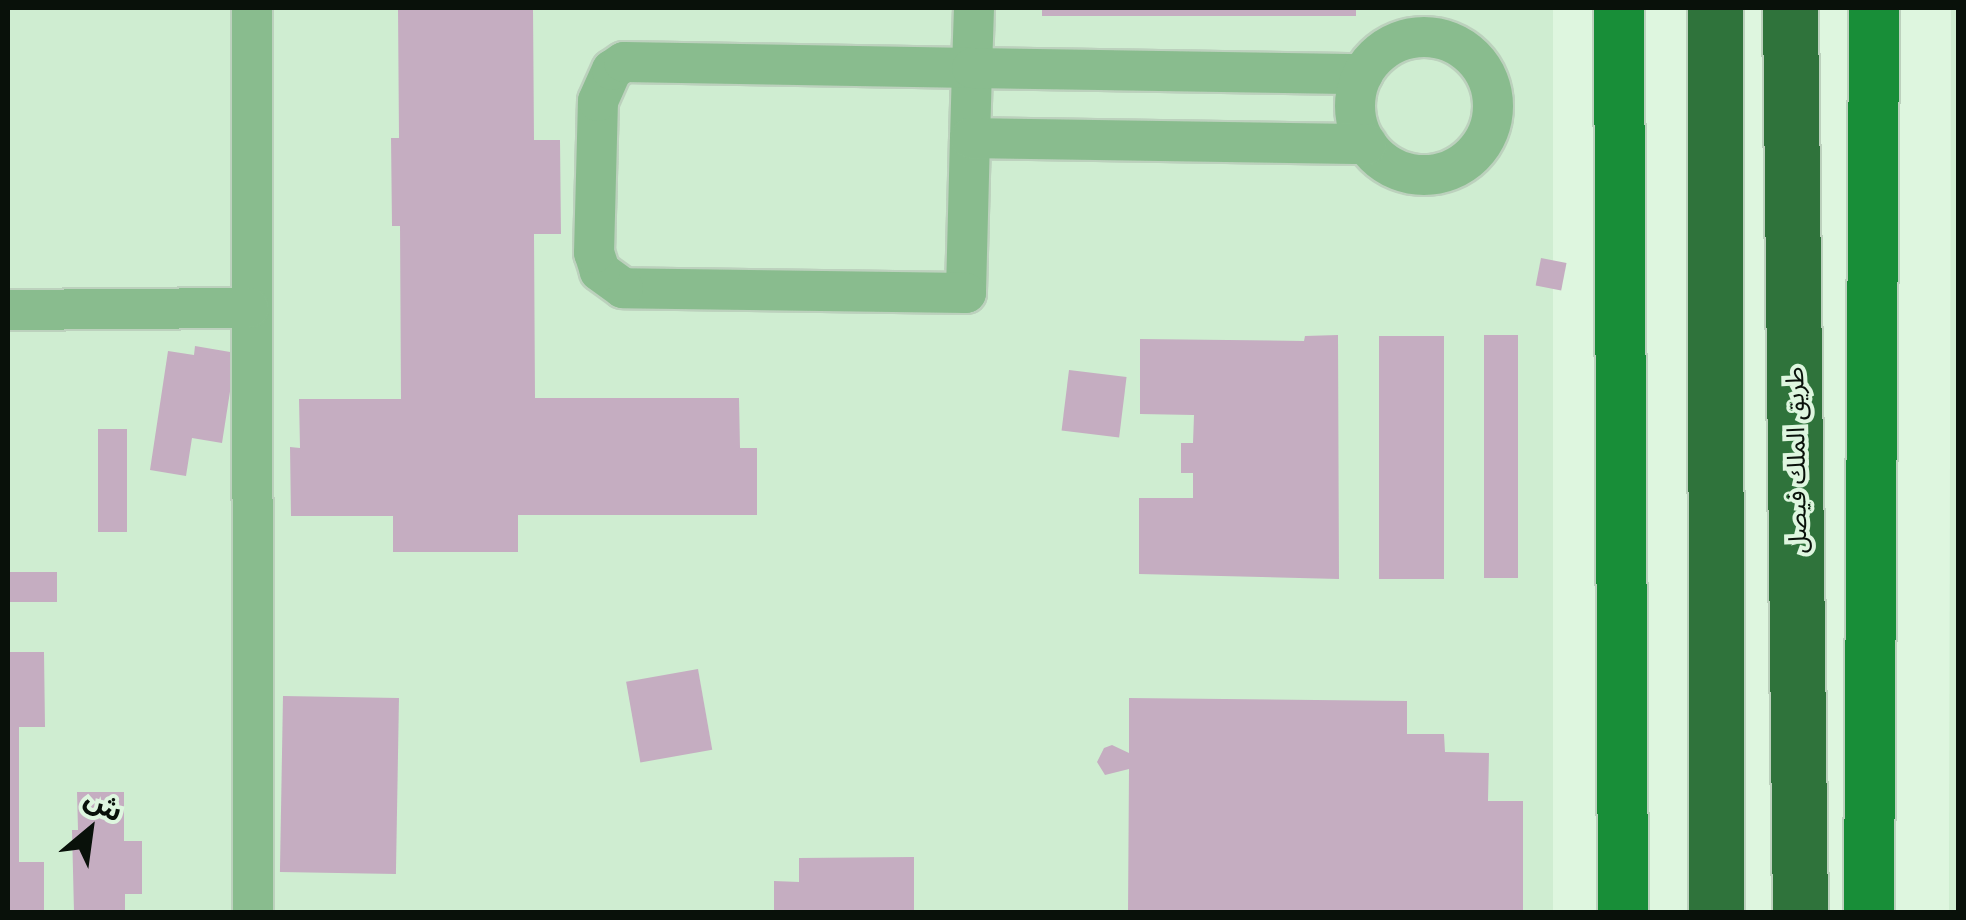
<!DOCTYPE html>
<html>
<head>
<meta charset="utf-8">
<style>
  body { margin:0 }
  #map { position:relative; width:1966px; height:920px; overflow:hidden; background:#def6df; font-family:"Open Sans","Noto Sans Arabic",sans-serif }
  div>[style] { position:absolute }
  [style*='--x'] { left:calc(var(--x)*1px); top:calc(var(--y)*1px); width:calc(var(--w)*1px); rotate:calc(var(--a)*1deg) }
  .built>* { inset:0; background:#cfedd1; transform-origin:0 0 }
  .building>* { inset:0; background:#c5adc1; transform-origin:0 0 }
  .roads { filter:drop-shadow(2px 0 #bcd1bd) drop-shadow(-2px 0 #bcd1bd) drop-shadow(0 2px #bcd1bd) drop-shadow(0 -2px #bcd1bd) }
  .minor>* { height:40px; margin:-20px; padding:0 20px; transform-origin:20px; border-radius:20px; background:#89bc8e }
  .minor>.ring { margin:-20px; padding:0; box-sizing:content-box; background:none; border:40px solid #89bc8e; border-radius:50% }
  .major>* { height:50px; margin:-25px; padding:0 25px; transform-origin:25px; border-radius:25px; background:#188e38 }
  .highway>* { height:55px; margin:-27.5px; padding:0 27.5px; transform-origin:27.5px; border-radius:27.5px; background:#2f733b }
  span { translate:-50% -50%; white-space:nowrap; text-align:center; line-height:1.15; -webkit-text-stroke:8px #def6df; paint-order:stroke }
  .street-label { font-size:25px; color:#09110a }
  .frame { position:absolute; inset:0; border:10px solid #09110a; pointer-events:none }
  .north { position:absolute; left:40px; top:780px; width:100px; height:100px; -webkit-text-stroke:8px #def6df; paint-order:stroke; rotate:29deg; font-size:28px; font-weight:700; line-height:40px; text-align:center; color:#09110a }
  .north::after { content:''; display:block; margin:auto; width:35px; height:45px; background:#09110a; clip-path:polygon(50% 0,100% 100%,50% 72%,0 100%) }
</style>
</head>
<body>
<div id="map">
  <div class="built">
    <i style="left:8px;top:8px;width:1545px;height:904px"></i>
    <i style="clip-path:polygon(1951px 8px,1958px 8px,1958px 912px,1949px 912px)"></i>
  </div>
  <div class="building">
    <i style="clip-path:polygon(398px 8px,533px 8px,534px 140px,560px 140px,561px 234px,534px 234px,535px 398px,739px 398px,740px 448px,757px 448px,757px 515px,518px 515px,518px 552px,393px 552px,393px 516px,291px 516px,290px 447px,300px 448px,299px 399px,401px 399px,400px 226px,392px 226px,391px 138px,399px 138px)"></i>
    <i style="left:1042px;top:8px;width:314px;height:8px"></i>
    <i style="left:1541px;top:258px;width:26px;height:28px;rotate:11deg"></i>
    <i style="clip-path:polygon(1338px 335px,1339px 579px,1139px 574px,1139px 498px,1193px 498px,1193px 473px,1181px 473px,1181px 443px,1193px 443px,1194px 415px,1140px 414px,1140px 339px,1304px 341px,1305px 336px)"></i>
    <i style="left:1484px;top:335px;width:34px;height:243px"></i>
    <i style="left:1379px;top:336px;width:65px;height:243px"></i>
    <i style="clip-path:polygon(195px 346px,236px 353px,222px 443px,192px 438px,186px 476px,150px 470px,168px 351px,194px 355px)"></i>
    <i style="left:1069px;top:370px;width:58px;height:61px;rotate:7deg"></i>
    <i style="left:98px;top:429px;width:29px;height:103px"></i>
    <i style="left:8px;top:572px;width:49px;height:30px"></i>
    <i style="clip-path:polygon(8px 652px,44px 652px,45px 727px,19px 727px,19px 862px,44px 862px,44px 912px,8px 912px)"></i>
    <i style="left:698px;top:669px;width:82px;height:73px;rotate:80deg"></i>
    <i style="left:283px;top:696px;width:116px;height:176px;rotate:1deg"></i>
    <i style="clip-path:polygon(1129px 698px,1407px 701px,1407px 734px,1444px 734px,1445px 752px,1489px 753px,1488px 801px,1523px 801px,1523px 912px,1128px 912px,1129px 769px,1105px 775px,1097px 762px,1104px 748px,1112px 745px,1129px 753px)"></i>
    <i style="clip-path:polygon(77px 792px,124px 792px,124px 841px,142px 841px,142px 894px,125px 894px,125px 912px,74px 912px,72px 830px,78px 830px)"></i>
    <i style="clip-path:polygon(914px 857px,914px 912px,774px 912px,774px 881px,799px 882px,799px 858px)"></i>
  </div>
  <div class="roads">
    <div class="minor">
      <i style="--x:252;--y:8;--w:904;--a:89.94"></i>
      <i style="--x:974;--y:8;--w:60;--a:91.9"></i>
      <i style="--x:972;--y:68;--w:70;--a:91.6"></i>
      <i style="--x:970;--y:138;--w:155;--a:91.5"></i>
      <i style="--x:966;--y:293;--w:343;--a:-179.2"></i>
      <i style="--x:623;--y:288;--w:29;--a:-144"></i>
      <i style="--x:600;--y:271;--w:19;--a:-108"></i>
      <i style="--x:594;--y:253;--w:152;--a:-88.5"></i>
      <i style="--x:598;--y:101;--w:34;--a:-66"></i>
      <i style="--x:612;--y:70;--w:14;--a:-34"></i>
      <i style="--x:624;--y:62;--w:348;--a:1"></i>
      <i style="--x:972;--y:68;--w:391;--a:0.9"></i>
      <i class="ring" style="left:1355px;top:37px;width:98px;height:98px"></i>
      <i style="--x:970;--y:138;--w:397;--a:0.9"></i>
      <i style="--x:8;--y:310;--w:241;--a:-0.5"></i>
    </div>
    <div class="major">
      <i style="--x:1619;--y:8;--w:904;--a:89.75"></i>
      <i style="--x:1869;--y:912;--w:904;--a:-89.68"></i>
    </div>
    <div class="highway">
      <i style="--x:1715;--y:8;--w:904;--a:89.94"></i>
      <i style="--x:1790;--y:8;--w:904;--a:89.37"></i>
    </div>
  </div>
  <div class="street-label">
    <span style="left:1795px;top:460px;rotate:-91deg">طريق الملك فيصل</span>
  </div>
  <div class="frame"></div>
  <div class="north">ش</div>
</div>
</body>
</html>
